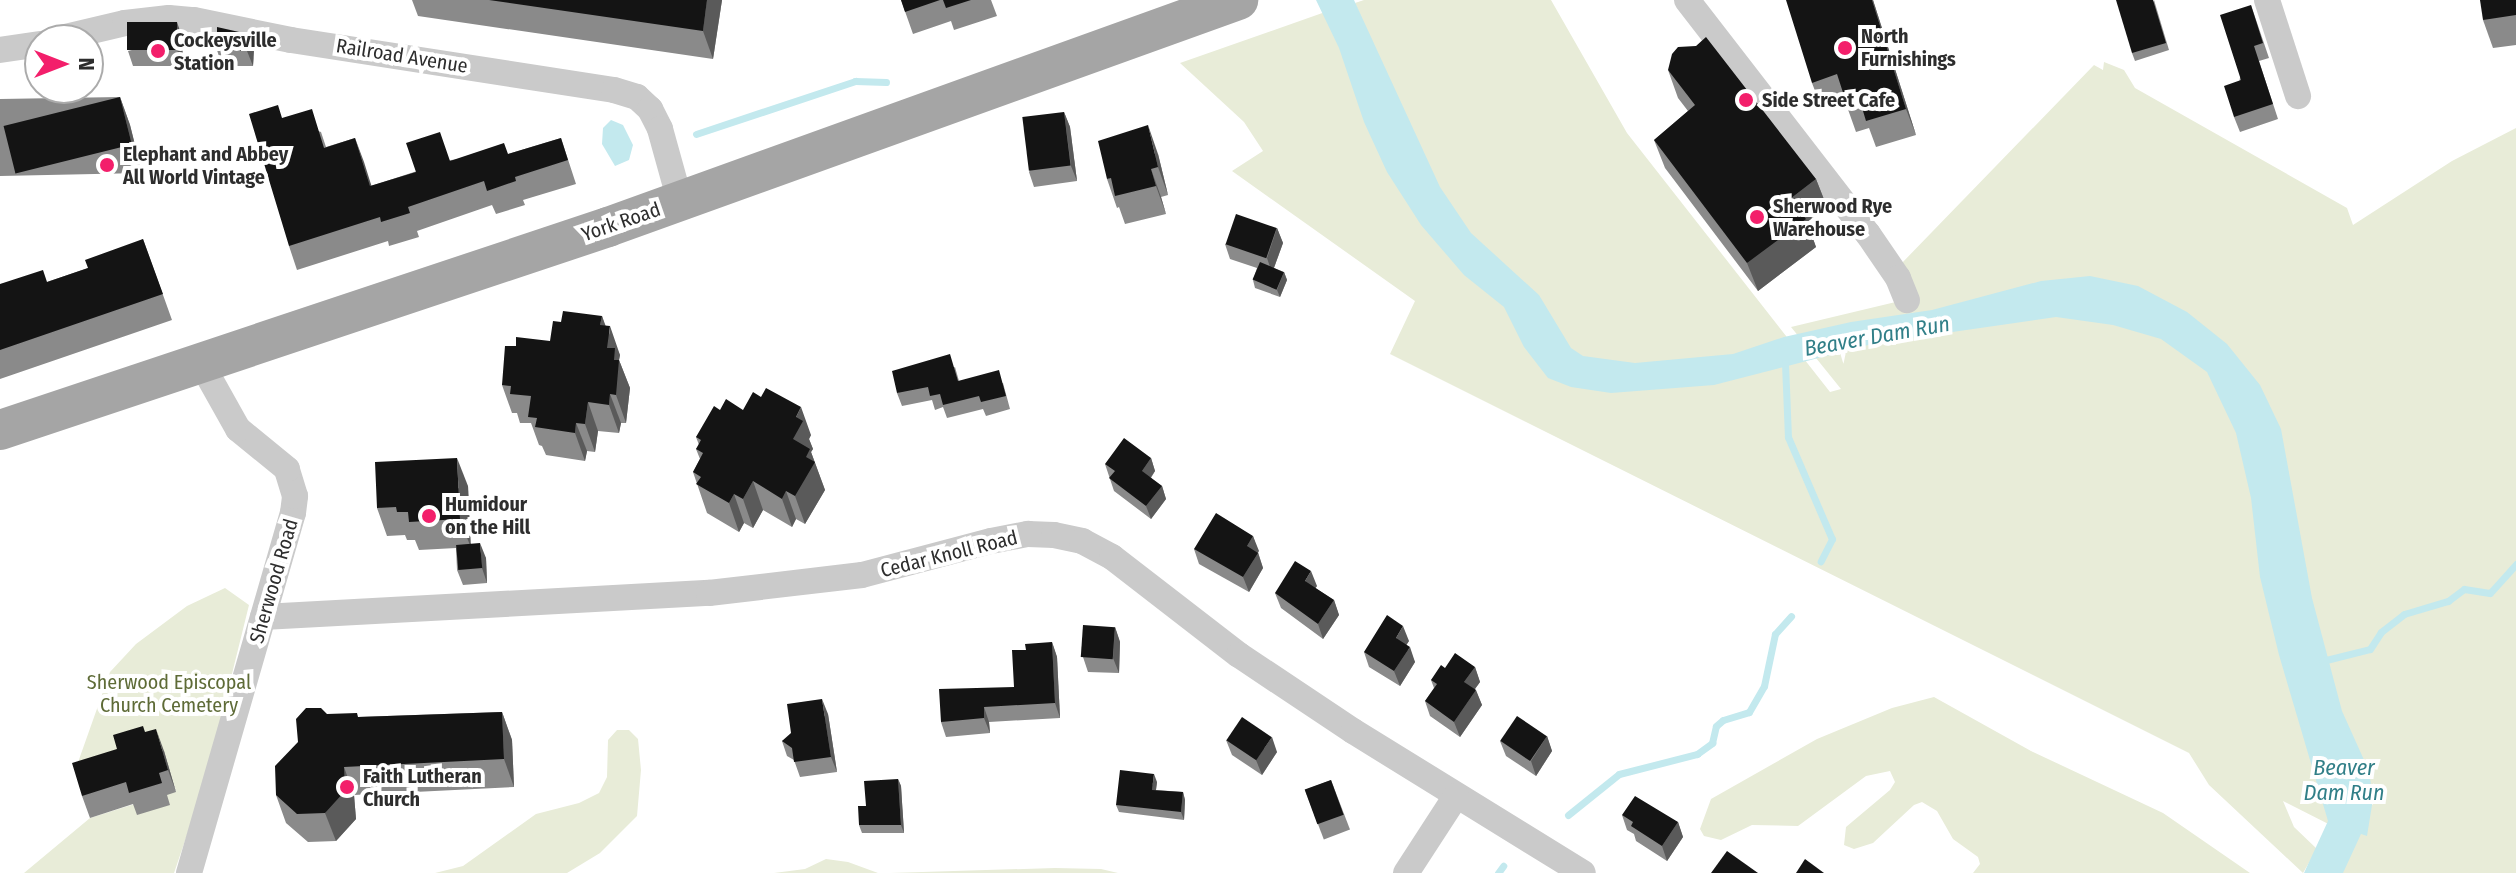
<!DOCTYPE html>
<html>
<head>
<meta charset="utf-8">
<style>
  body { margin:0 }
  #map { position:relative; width:2516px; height:873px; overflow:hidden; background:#fff; font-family:"Fira Sans Condensed",sans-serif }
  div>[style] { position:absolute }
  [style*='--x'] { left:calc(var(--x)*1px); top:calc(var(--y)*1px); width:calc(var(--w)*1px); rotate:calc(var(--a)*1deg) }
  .green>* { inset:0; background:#e8ecd8 }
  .water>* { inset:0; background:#c3e9ee }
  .stream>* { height:7px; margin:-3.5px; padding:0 3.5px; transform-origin:3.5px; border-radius:3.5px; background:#c3e9ee }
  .minor>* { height:26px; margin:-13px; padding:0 13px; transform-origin:13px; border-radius:13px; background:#cacaca }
  .primary>* { height:40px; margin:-20px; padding:0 20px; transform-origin:20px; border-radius:20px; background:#a5a5a5 }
  .wall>* { inset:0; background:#8a8a8a; transform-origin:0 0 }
  .shaded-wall>* { inset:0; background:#5a5a5a }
  .building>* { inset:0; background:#141414; transform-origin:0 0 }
  .dots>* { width:22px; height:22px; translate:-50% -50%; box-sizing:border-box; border:4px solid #fff; border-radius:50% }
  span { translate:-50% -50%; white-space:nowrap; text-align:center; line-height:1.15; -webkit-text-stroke:8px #fff; paint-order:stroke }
  .poi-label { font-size:20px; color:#2d2d2d; font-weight:700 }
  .left { translate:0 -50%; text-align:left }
  .street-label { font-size:20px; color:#2d2d2d }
  .park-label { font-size:20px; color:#5e6b37 }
  .water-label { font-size:22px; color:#317f88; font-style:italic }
  .north { position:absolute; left:24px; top:24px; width:80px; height:80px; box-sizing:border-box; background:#fff; border:2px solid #ababab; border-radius:50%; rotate:90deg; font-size:22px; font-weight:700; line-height:32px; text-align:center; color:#2d2d2d }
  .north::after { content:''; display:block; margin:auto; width:28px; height:36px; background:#f31f6b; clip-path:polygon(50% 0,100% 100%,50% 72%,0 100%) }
</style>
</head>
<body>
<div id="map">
  <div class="green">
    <i style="clip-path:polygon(1364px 0,1551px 0,1627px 133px,1830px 392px,1841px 389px,1791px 327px,1904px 300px,1900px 265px,2094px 65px,2103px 70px,2104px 62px,2124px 70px,2135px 88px,2347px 208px,2353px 225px,2452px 161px,2516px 128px,2516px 873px,2328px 873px,2358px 839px,2283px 801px,2294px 827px,2317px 849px,2303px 873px,2209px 785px,2189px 753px,1390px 354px,1415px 301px,1232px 171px,1263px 151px,1244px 122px,1180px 63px,1328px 11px,1365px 26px,1355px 3px)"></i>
    <i style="clip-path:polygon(225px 588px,249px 605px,206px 779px,174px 873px,24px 873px,90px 818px,176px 791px,163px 751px,76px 768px,110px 672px,136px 644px,187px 606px)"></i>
    <i style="clip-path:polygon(1934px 697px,2031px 751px,2163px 813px,2250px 873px,1973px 873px,1980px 864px,1978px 857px,1953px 839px,1937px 811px,1922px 802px,1914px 805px,1873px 843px,1854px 849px,1844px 845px,1846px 827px,1890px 790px,1895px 782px,1890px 771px,1866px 776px,1798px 826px,1752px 825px,1721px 840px,1704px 836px,1700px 829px,1711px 799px,1817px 739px,1892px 708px)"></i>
    <i style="clip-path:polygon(617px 730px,629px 730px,638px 739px,641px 770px,637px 816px,600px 853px,567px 873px,435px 873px,463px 866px,536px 814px,579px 803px,599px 793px,607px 777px,608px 740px)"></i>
    <i style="clip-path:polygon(826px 859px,848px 862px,878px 873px,774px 873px,805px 869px)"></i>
    <i style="clip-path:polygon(1055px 868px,1101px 869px,1118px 873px,890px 873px)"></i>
  </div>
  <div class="water">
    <i style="clip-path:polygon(1316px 0,1354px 0,1440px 187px,1471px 233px,1539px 295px,1571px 348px,1583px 356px,1635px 363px,1733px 354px,1784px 337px,1851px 322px,1932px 310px,2041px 281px,2090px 276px,2138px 286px,2187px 312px,2227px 344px,2260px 385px,2281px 429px,2312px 598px,2342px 711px,2369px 771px,2373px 799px,2367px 836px,2361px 834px,2343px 873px,2304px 873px,2328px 821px,2279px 655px,2260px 577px,2251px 498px,2236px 433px,2207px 372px,2161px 339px,2113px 325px,2056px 317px,1876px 343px,1714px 385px,1611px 393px,1571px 387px,1548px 378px,1524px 347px,1504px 307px,1464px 275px,1421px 225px,1387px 172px,1364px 122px,1339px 48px)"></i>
    <i style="clip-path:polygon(611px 120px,623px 125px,633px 145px,629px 160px,615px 166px,602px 144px,603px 128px)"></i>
  </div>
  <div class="stream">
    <i style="--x:696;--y:134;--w:168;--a:-18.4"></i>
    <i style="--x:855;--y:81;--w:31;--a:2"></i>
    <i style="--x:1785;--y:363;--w:74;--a:87.7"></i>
    <i style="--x:1788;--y:437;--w:111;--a:66.7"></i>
    <i style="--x:1832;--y:539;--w:25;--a:117"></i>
    <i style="--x:2322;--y:661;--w:49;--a:-14"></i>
    <i style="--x:2370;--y:649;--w:20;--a:-57"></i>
    <i style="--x:2381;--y:632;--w:29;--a:-38"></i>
    <i style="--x:2404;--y:614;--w:46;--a:-16.5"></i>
    <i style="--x:2448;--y:601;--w:20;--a:-37"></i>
    <i style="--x:2464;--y:589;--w:26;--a:9"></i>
    <i style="--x:2490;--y:593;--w:39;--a:-48"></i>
    <i style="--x:1568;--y:815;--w:65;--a:-38.8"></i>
    <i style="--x:1619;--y:774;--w:81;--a:-14.4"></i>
    <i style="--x:1697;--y:754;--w:19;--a:-36"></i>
    <i style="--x:1712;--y:743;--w:17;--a:-77"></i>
    <i style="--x:1716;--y:726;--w:9;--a:-41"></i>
    <i style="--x:1723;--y:720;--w:27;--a:-17"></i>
    <i style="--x:1749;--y:712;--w:30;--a:-60"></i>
    <i style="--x:1764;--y:686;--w:53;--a:-78.1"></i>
    <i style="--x:1775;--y:634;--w:24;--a:-48"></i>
    <i style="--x:1498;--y:873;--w:9;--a:-54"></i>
  </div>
  <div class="minor">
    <i style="--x:1687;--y:0;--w:296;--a:52.3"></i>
    <i style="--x:1868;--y:234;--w:53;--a:55.7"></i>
    <i style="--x:1898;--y:278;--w:24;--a:68"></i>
    <i style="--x:2267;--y:0;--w:101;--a:72.1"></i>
    <i style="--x:53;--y:40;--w:74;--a:-13.3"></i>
    <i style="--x:125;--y:23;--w:44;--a:-6.5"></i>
    <i style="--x:169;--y:18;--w:25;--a:5"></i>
    <i style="--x:194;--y:20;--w:99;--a:11.7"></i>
    <i style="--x:291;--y:40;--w:327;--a:8.8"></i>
    <i style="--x:614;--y:90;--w:24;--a:17"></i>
    <i style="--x:637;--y:97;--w:18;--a:43"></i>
    <i style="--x:650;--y:109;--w:22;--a:63"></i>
    <i style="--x:660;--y:129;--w:75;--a:74.5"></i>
    <i style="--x:0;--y:50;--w:40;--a:-8.5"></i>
    <i style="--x:263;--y:617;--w:447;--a:-3.1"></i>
    <i style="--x:709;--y:593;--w:154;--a:-6.7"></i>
    <i style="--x:862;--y:575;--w:133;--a:-14.8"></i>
    <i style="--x:991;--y:541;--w:38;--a:-11"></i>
    <i style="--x:1028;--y:534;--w:26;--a:2"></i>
    <i style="--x:1054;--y:535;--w:29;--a:12"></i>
    <i style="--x:1082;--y:541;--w:34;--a:28"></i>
    <i style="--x:1112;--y:557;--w:160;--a:37.7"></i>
    <i style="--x:1239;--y:655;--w:137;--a:33.7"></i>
    <i style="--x:1353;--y:731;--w:270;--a:31.7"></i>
    <i style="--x:189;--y:873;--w:375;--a:-73.9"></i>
    <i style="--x:293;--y:513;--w:17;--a:-83"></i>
    <i style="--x:295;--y:496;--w:28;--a:-107"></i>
    <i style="--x:287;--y:469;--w:63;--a:-140.8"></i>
    <i style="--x:238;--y:429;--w:76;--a:-119.3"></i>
    <i style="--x:1406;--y:873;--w:92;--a:-57"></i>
  </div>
  <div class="primary">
    <i style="--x:0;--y:430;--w:641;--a:-18.46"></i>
    <i style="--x:608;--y:227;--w:670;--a:-19.81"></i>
  </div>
  <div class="wall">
    <i style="clip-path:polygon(412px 0,722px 0,713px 59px,418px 16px)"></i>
    <i style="clip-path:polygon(901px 0,991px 0,997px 16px,954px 30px,951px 21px,913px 34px)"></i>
    <i style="clip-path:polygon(1873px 0,1916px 135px,1876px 147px,1869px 128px,1856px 132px,1845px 101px,1822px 109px,1812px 83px)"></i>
    <i style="clip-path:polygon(2154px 0,2169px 50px,2135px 61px,2132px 53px)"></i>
    <i style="clip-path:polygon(2516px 0,2516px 45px,2493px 48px,2483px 20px)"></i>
    <i style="clip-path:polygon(2251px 5px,2269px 58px,2259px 61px,2278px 119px,2240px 132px,2234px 117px)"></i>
    <i style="clip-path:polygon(182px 37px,183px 66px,133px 66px,128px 51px)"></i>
    <i style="clip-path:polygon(254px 49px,253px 66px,222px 66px,217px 50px)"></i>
    <i style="clip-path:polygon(1668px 70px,1816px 179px,1827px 207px,1807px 222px,1816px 247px,1758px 291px,1665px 168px,1654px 140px,1688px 111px,1678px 98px)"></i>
    <i style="clip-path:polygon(120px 97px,130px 125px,142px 173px,0 176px,0 99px)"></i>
    <i style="clip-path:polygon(1064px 112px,1070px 127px,1077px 181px,1034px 187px,1029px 172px)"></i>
    <i style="clip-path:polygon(283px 118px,321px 132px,326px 147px,355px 138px,371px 186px,451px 160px,508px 154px,561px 138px,576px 184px,523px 200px,525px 205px,496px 214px,492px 205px,417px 231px,419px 237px,389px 246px,388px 241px,297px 270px,289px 246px)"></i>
    <i style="clip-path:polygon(1158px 154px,1168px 195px,1161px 197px,1166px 214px,1125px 224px,1119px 207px,1117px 208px,1107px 179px)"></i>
    <i style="clip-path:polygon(1277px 228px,1283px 243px,1274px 268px,1284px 272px,1287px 280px,1280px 297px,1255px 288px,1253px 280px,1257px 268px,1230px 259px,1225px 244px)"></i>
    <i style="clip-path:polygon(143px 239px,172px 320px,0 379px,0 284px,47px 282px,88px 268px)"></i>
    <i style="clip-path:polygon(602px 316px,605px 326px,620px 355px,619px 360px,630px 388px,626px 423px,621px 423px,619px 433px,598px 431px,595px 452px,587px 451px,585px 461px,546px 455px,542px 446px,539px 445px,531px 423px,520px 423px,517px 413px,512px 413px,502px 385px,516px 346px,550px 341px)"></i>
    <i style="clip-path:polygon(955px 367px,959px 381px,1003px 383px,1010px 409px,986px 416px,983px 409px,947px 418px,943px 407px,935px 410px,932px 400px,902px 406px,897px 393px)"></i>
    <i style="clip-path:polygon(720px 410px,811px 435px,809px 439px,813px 449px,811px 452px,825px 490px,805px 524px,796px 519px,792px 527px,763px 510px,753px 528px,744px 523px,739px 532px,707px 513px,693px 472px,700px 459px,696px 449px,699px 445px,696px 437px)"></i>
    <i style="clip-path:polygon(1151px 458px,1155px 471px,1151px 478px,1162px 486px,1166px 499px,1151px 519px,1114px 491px,1105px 464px)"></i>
    <i style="clip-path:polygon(468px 486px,470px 543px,486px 558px,487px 583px,463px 585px,457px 570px,456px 548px,419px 550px,415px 540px,407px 540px,405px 535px,387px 536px,377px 508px)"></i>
    <i style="clip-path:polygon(1253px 536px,1263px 568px,1249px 592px,1199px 564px,1194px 549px)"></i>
    <i style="clip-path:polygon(1317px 586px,1315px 588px,1334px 600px,1339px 615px,1323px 639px,1281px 608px,1275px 593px)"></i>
    <i style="clip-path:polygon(1115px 627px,1120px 642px,1119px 673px,1088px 672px,1083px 657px)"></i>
    <i style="clip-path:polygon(1409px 641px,1406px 645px,1415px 662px,1400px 686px,1369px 667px,1364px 652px)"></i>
    <i style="clip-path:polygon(1052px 642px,1057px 657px,1060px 718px,989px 722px,990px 733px,946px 737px,941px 722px,1014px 687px,1026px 650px)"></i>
    <i style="clip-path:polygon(1475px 667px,1480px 682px,1475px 689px,1482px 705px,1460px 737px,1430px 716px,1425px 701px,1434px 688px,1431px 680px,1445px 668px)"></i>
    <i style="clip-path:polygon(502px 712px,512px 740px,514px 787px,354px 795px,356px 819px,336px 841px,308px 842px,286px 823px,276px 795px,327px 714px,358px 717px)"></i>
    <i style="clip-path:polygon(828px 714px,837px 772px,800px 777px,794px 760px,787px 756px,782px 741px)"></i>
    <i style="clip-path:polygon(1547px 736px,1552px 751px,1536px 776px,1506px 756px,1500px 741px)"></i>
    <i style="clip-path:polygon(1226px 740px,1277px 752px,1262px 775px,1232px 755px)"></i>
    <i style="clip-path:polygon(117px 749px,164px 751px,176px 792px,167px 795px,170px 805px,137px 815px,133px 804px,90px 818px,82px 796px)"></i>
    <i style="clip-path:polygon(898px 779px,901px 786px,904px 833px,862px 833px,859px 825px,866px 806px)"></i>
    <i style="left:1331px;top:780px;width:53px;height:28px;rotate:69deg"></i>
    <i style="clip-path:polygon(1157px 782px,1156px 790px,1183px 792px,1185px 800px,1184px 820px,1119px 812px,1116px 805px)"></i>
    <i style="clip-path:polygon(1622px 815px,1678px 822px,1683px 837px,1667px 861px,1636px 841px,1634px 834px,1627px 830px)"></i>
  </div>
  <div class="shaded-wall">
    <i style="clip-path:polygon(707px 0,722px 0,713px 59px,703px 31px)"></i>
    <i style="clip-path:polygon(1872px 0,1873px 0,1916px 135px,1906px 109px)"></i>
    <i style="clip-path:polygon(177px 22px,182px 37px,183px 66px,177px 50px)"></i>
    <i style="clip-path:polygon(248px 34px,254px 49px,253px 66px,247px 51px)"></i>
    <i style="clip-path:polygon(120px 97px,130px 125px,142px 173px,132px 145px)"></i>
    <i style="clip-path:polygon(1064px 112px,1070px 127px,1077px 181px,1071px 166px)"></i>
    <i style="clip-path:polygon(1148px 125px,1158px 154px,1168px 195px,1158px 167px)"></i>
    <i style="clip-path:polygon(355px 138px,364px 162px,379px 210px,370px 186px)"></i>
    <i style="clip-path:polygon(1151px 169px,1161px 197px,1166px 214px,1156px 186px)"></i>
    <i style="clip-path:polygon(1816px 179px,1827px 207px,1807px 222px,1816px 247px,1758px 291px,1747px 263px,1790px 199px)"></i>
    <i style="clip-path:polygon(1277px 228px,1283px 243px,1272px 273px,1267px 258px)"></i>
    <i style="clip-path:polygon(1284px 272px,1287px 280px,1280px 297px,1277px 290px)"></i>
    <i style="clip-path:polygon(602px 316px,609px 335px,610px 326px,620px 355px,619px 360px,630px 388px,626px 423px,616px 395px,600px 325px)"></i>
    <i style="clip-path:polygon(610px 394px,621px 423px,619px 433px,609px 405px)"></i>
    <i style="clip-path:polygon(588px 402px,598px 431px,595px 452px,585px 424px)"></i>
    <i style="clip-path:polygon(801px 407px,811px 435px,809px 439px,813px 449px,811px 452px,825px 490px,805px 524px,795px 496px,793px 439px,796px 417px)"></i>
    <i style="clip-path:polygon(576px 423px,587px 451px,585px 461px,575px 433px)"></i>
    <i style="clip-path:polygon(457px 458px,468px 486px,471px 548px,460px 519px)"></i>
    <i style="clip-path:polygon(1151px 458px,1155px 471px,1146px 484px,1142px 471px)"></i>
    <i style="clip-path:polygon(753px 481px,763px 510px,753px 528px,743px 499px)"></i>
    <i style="clip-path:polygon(1162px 486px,1166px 499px,1151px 519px,1146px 506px)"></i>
    <i style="clip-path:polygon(786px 491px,796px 519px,792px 527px,782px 499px)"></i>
    <i style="clip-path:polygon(734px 494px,744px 523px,739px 532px,729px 503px)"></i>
    <i style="clip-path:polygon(1253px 536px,1259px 551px,1253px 561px,1247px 546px)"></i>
    <i style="clip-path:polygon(480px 543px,486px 558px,487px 583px,482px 568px)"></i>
    <i style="clip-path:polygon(1258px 553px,1263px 568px,1249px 592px,1243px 577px)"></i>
    <i style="clip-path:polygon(1311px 571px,1317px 586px,1310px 596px,1305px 581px)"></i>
    <i style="clip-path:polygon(1334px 600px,1339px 615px,1323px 639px,1318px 624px)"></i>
    <i style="clip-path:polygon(1403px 626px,1409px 641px,1401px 653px,1396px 638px)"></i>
    <i style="clip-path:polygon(1115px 627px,1120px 642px,1119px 673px,1113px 658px)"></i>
    <i style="clip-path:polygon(1052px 642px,1057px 657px,1060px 718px,1055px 703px)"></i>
    <i style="clip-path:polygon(1410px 647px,1415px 662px,1400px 686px,1394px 671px)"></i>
    <i style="clip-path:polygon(1475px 667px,1480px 682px,1469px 697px,1464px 682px)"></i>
    <i style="clip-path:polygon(1476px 690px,1482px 705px,1460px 737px,1454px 722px)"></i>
    <i style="clip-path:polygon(822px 699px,828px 714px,837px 772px,831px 757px)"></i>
    <i style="clip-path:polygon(984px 707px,989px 722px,990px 733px,984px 718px)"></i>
    <i style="clip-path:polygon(502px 712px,512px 740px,514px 787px,504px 759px)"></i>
    <i style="clip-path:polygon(156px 729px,164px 751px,176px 792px,168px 770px)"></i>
    <i style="clip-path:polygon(1547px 736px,1552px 751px,1536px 776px,1531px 761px)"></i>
    <i style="clip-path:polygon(1272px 737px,1277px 752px,1262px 775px,1256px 760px)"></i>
    <i style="clip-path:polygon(344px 767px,354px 795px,356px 819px,336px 841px,325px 813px)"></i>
    <i style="clip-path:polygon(1154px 774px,1157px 782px,1155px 797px,1152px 790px)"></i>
    <i style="clip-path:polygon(898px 779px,901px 786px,904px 833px,901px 825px)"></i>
    <i style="clip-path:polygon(1183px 792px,1185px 800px,1184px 820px,1181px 812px)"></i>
    <i style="clip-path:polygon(1678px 822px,1683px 837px,1667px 861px,1662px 846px)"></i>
  </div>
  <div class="building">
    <i style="clip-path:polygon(489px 0,707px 0,703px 31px)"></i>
    <i style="clip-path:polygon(901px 0,940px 0,905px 12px)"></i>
    <i style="clip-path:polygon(943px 0,971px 0,946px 8px)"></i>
    <i style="clip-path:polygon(1786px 0,1872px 0,1906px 109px,1866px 121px,1860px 101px,1847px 105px,1837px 74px,1812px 83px)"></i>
    <i style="clip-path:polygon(2116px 0,2153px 0,2166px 43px,2132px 53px)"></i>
    <i style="clip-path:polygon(2480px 0,2516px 0,2516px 15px,2483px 20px)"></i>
    <i style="clip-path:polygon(2251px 5px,2263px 43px,2254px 46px,2273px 104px,2234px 117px,2224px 86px,2241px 80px,2220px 15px)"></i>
    <i style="left:177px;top:22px;width:28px;height:50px;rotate:90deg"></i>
    <i style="clip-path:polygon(217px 27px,248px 34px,247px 51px,217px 50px)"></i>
    <i style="clip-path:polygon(1706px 37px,1816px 179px,1790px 199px,1806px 219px,1747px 263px,1654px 140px,1695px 105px,1668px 70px,1672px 54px,1678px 47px,1696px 46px)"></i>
    <i style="left:120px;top:97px;width:49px;height:120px;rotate:76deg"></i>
    <i style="clip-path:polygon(278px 105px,282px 118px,312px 109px,324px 148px,355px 138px,370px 186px,416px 172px,406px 143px,440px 132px,450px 161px,504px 143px,508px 154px,561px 138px,568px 160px,515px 177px,516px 181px,487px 191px,484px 181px,408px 207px,410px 213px,381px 222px,380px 217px,289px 246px,249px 114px)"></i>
    <i style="left:1064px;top:112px;width:54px;height:42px;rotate:83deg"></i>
    <i style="clip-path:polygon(1148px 125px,1158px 167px,1151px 169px,1156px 186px,1115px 196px,1111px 178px,1107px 179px,1098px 141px)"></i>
    <i style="left:1236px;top:214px;width:43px;height:32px;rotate:19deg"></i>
    <i style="clip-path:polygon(143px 239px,163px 294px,0 350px,0 284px,43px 270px,47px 282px,88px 268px,85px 260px)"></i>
    <i style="left:1260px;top:262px;width:26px;height:19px;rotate:23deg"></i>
    <i style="clip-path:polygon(563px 311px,602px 316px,600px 325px,610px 326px,607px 348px,615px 348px,614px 360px,619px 360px,616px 395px,610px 394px,609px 405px,588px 402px,585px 424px,576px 423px,575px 433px,535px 427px,537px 418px,528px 417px,531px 396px,510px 394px,511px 386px,502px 385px,505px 346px,516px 346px,516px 337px,550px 341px,553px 321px,561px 322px)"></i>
    <i style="clip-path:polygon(950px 354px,958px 381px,999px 370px,1006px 396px,981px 402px,979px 396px,943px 405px,940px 394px,930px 396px,928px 387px,897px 393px,892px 371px)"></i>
    <i style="clip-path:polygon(766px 388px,801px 407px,796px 417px,803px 421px,793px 439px,810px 449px,806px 457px,815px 462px,795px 496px,786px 491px,782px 499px,753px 481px,743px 499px,734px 494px,729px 503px,696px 484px,701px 477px,693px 472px,703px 453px,696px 449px,701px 440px,696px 437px,714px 406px,720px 410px,726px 399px,743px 410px,753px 392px,761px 397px)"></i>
    <i style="clip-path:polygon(1124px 438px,1151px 458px,1142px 471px,1162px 486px,1146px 506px,1109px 478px,1115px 471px,1105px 464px)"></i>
    <i style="clip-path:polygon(457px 458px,460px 519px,409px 522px,408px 512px,397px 512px,396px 507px,377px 508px,375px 462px)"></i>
    <i style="clip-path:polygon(1216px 513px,1253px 536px,1247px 546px,1258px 553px,1243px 577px,1194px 549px)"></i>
    <i style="left:480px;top:543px;width:25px;height:24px;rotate:85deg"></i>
    <i style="clip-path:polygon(1295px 561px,1311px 571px,1305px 581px,1334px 600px,1318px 624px,1275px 593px)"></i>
    <i style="clip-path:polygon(1387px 615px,1403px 626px,1396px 638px,1410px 647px,1394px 671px,1364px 652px)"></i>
    <i style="left:1083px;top:625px;width:32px;height:32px;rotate:4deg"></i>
    <i style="clip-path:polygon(1052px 642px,1055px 703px,984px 707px,984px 718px,941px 722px,939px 689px,1014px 687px,1012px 650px,1026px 650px,1025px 644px)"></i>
    <i style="clip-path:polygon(1455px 653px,1475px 667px,1464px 682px,1476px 690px,1454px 722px,1425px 701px,1437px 684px,1431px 680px,1441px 665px,1445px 668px)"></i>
    <i style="clip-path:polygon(822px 699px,831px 757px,794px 762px,792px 748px,782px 741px,791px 733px,787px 704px)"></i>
    <i style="clip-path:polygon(306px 708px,321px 708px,327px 714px,357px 713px,358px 717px,502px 712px,504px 759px,344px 767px,345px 791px,325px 813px,297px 814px,276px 795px,275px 766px,298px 742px,296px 719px)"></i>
    <i style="left:1517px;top:716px;width:36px;height:30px;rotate:34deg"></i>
    <i style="left:1242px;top:717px;width:36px;height:28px;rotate:34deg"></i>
    <i style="clip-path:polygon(143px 726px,145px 732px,156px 729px,168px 770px,159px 773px,162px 783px,129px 793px,126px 782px,82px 796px,72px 763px,117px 749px,113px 735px)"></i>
    <i style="clip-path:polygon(1120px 770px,1154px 774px,1152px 790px,1183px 792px,1181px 812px,1116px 805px)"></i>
    <i style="clip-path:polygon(898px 779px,901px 825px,859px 825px,858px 806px,866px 806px,864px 781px)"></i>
    <i style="left:1331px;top:780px;width:37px;height:28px;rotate:70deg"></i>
    <i style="clip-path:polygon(1635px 796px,1678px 822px,1662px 846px,1631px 826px,1633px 822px,1622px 815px)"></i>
    <i style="clip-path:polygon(1727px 851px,1758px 873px,1711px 873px)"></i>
    <i style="clip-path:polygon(1805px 859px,1824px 873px,1796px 873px)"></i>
  </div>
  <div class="dots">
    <i style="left:1845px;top:48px;background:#f31f6b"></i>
    <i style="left:158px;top:51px;background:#f31f6b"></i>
    <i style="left:1746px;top:100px;background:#f31f6b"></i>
    <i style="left:107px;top:165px;background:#f31f6b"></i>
    <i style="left:1757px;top:217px;background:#f31f6b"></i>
    <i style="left:429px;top:516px;background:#f31f6b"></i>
    <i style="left:347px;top:787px;background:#f31f6b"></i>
  </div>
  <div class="poi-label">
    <span class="left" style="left:1861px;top:48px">North<br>Furnishings</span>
    <span class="left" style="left:174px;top:52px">Cockeysville<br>Station</span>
    <span class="left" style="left:1762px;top:100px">Side Street Cafe</span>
    <span class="left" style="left:123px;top:166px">Elephant and Abbey<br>All World Vintage</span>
    <span class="left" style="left:1773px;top:218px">Sherwood Rye<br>Warehouse</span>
    <span class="left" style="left:445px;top:516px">Humidour<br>on the Hill</span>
    <span class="left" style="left:363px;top:788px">Faith Lutheran<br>Church</span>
  </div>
  <div class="street-label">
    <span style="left:402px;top:56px;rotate:9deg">Railroad Avenue</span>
    <span style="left:621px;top:222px;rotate:-19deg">York Road</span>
    <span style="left:949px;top:554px;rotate:-14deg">Cedar Knoll Road</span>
    <span style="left:274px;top:581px;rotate:-74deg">Sherwood Road</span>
  </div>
  <div class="park-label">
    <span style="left:169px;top:694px">Sherwood Episcopal<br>Church Cemetery</span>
  </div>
  <div class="water-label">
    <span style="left:1877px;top:336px;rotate:-10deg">Beaver Dam Run</span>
    <span style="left:2344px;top:780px">Beaver<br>Dam Run</span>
  </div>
  <div class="north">N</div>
</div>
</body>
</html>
